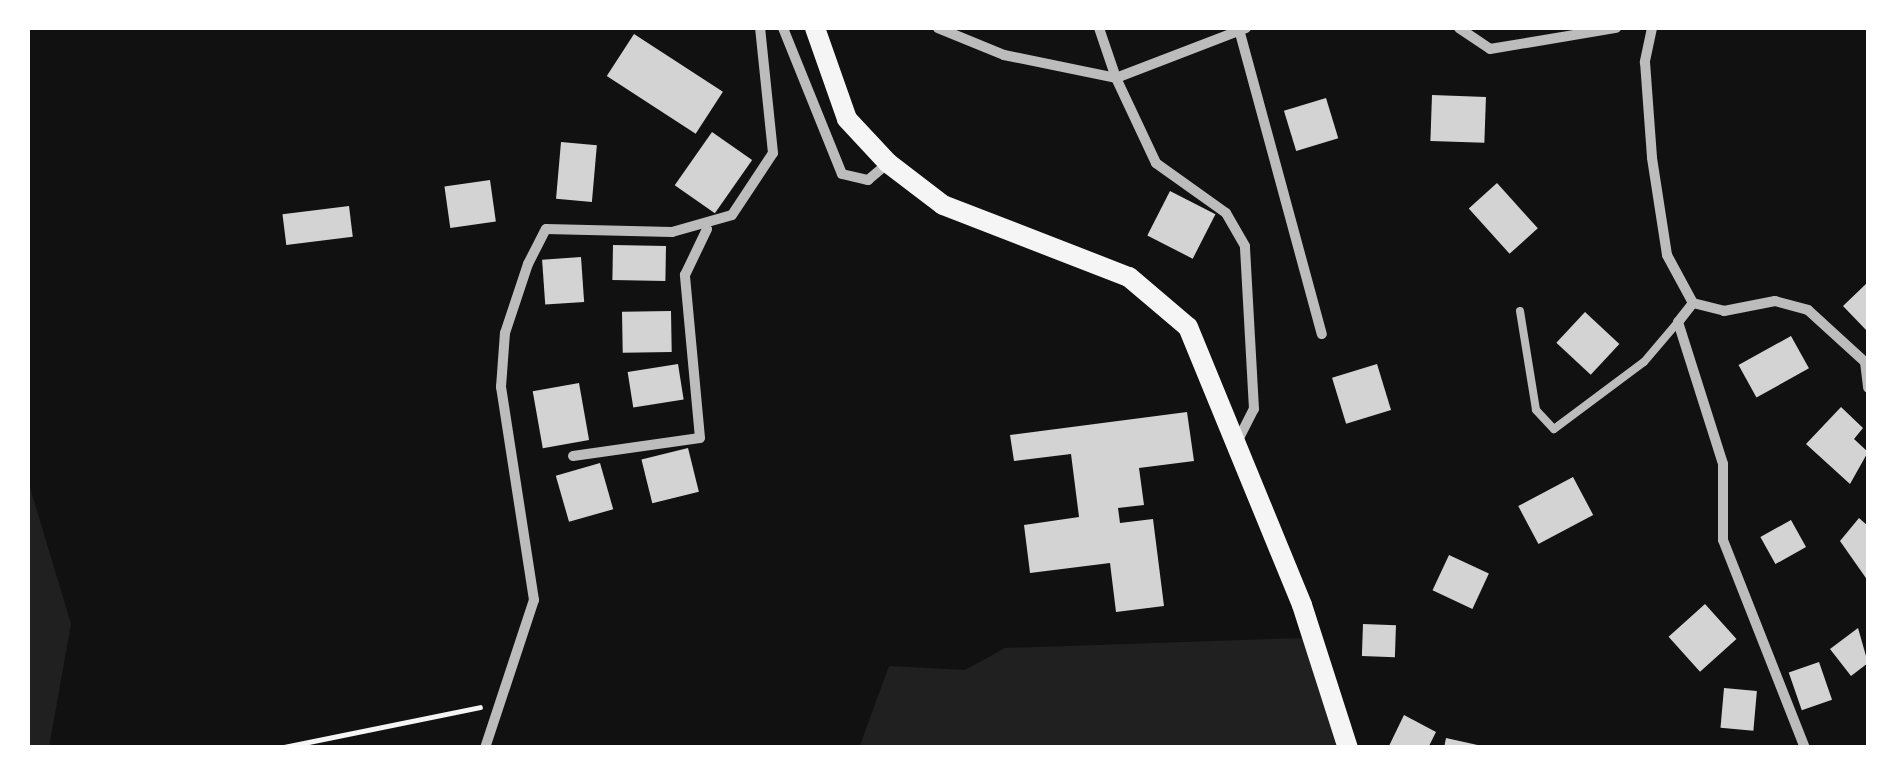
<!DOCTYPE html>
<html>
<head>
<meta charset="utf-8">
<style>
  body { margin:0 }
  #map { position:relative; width:1896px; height:775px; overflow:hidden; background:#111; font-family:"Noto Sans",sans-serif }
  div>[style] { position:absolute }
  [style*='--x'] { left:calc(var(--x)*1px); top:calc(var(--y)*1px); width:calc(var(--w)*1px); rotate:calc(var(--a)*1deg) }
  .green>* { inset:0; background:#202020 }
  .building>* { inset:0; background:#d3d3d3; transform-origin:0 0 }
  .path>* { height:5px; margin:-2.5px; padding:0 2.5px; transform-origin:2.5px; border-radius:2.5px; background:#f5f5f5 }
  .service>* { height:8px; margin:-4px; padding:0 4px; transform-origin:4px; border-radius:4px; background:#bcbcbc }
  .minor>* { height:10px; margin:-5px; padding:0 5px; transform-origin:5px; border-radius:5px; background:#bcbcbc }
  .secondary>* { height:20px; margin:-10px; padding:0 10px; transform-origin:10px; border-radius:10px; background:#f5f5f5 }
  span { translate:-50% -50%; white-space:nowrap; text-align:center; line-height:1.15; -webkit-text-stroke:9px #fff; paint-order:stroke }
  .frame { position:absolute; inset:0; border:30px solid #fff; pointer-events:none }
</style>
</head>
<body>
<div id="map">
  <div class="green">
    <i style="clip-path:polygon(28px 481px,71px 624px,49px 747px,28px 747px)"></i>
    <i style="clip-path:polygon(1303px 638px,1339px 748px,859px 748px,889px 666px,965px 670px,1005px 648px)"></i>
  </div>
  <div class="building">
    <i style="left:634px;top:34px;width:106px;height:50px;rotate:33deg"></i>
    <i style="left:1432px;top:95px;width:54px;height:46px;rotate:2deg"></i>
    <i style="left:1326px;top:98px;width:42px;height:44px;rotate:73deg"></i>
    <i style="left:712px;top:132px;width:49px;height:65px;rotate:35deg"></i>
    <i style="left:561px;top:142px;width:36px;height:57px;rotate:5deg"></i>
    <i style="left:490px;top:180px;width:42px;height:46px;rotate:82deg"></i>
    <i style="left:1497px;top:183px;width:61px;height:38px;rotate:48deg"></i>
    <i style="left:1170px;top:191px;width:51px;height:50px;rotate:27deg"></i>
    <i style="left:349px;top:206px;width:31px;height:67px;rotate:83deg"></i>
    <i style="left:613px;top:245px;width:53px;height:35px;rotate:1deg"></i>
    <i style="left:581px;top:257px;width:45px;height:39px;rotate:86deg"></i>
    <i style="clip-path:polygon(1868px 282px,1868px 332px,1843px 306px)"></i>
    <i style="left:671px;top:311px;width:41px;height:49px;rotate:89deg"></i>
    <i style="left:1585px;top:312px;width:47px;height:42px;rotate:43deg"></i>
    <i style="left:1791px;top:336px;width:37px;height:60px;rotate:61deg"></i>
    <i style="left:678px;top:364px;width:36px;height:51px;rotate:81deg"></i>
    <i style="left:1377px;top:364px;width:48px;height:47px;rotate:73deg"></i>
    <i style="left:579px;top:383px;width:58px;height:47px;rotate:80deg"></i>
    <i style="clip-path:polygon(1841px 407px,1863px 428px,1854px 439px,1868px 452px,1850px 484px,1806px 444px)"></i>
    <i style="clip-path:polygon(1187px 412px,1194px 461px,1139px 468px,1144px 505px,1118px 508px,1120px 523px,1153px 519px,1164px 606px,1116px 612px,1110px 563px,1030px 573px,1024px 525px,1079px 517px,1071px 454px,1014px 461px,1010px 435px)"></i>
    <i style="left:688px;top:448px;width:45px;height:48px;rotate:76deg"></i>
    <i style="left:600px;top:463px;width:48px;height:46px;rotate:74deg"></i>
    <i style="left:1573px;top:477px;width:43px;height:62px;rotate:62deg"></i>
    <i style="clip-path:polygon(1859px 518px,1868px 526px,1868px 581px,1840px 541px)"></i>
    <i style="left:1791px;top:520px;width:31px;height:35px;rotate:61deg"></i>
    <i style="left:1449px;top:555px;width:44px;height:39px;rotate:25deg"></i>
    <i style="left:1705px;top:604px;width:47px;height:49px;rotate:48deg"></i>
    <i style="left:1363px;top:624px;width:33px;height:32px;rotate:2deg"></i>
    <i style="clip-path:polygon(1858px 628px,1868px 663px,1851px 676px,1830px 649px)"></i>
    <i style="left:1819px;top:662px;width:40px;height:32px;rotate:71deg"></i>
    <i style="left:1724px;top:688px;width:33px;height:40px;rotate:5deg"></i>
    <i style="clip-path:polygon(1404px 715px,1436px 732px,1428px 748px,1388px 748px)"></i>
    <i style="clip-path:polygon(1446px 738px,1482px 746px,1481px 748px,1444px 748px)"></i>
  </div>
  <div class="path">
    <i style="--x:279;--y:748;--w:205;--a:-11.5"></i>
  </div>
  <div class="service">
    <i style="--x:1520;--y:311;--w:100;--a:80.8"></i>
    <i style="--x:1536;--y:410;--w:26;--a:47"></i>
    <i style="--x:1554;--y:429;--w:112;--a:-36.7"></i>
    <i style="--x:1644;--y:362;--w:52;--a:-49.6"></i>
  </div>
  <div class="minor">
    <i style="--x:783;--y:28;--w:157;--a:68"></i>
    <i style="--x:842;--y:174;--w:27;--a:13"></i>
    <i style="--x:868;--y:180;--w:26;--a:-40"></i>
    <i style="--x:938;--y:28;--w:71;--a:22.2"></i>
    <i style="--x:1004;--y:55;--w:114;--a:11.6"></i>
    <i style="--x:1099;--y:28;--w:53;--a:71.2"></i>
    <i style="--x:1459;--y:28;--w:37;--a:34"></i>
    <i style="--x:1490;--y:49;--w:128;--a:-9.5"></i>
    <i style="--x:1652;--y:28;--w:35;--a:102"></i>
    <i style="--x:1645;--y:62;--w:96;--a:85.8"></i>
    <i style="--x:1652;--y:158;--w:98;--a:81.2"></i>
    <i style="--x:1667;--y:255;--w:55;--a:61.6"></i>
    <i style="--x:1693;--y:303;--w:32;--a:14"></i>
    <i style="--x:1724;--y:311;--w:52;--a:-11.1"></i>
    <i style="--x:1775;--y:301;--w:34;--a:15"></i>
    <i style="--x:1808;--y:310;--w:77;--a:42.4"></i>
    <i style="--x:1865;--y:362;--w:26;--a:83"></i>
    <i style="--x:1240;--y:33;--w:312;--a:74.8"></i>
    <i style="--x:1693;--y:303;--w:24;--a:128"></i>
    <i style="--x:1678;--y:322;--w:149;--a:72.4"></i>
    <i style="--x:1723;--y:464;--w:76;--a:90"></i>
    <i style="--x:1723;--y:540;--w:224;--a:68.5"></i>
    <i style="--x:1237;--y:442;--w:37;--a:-63"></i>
    <i style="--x:1254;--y:409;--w:163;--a:-93.2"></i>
    <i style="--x:1245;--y:246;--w:38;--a:-120"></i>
    <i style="--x:1226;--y:213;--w:86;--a:-144.5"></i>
    <i style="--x:1156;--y:163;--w:94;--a:-115.2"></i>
    <i style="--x:1116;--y:78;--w:139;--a:-21"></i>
    <i style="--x:573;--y:456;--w:128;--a:-8.1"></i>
    <i style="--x:700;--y:438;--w:164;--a:-95.3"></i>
    <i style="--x:685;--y:275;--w:51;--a:-64.4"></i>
    <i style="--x:485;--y:748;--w:156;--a:-71.7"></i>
    <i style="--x:534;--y:600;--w:216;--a:-98.8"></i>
    <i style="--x:501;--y:387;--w:54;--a:-85.8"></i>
    <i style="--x:505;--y:333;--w:73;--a:-71.6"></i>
    <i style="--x:528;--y:264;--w:39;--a:-63"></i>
    <i style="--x:546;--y:229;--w:126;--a:1.4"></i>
    <i style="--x:672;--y:232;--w:62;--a:-15.8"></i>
    <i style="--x:732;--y:215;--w:74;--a:-56.5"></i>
    <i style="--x:773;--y:153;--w:126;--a:-95.9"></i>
  </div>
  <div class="secondary">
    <i style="--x:815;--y:28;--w:96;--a:70.6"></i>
    <i style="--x:847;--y:119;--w:60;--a:47"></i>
    <i style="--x:888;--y:163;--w:69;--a:37.4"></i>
    <i style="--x:943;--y:205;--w:199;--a:21.2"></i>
    <i style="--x:1129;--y:277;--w:77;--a:40.3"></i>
    <i style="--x:1188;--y:327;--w:300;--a:67.7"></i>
    <i style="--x:1302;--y:605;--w:150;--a:72.2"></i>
  </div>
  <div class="frame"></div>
</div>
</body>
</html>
